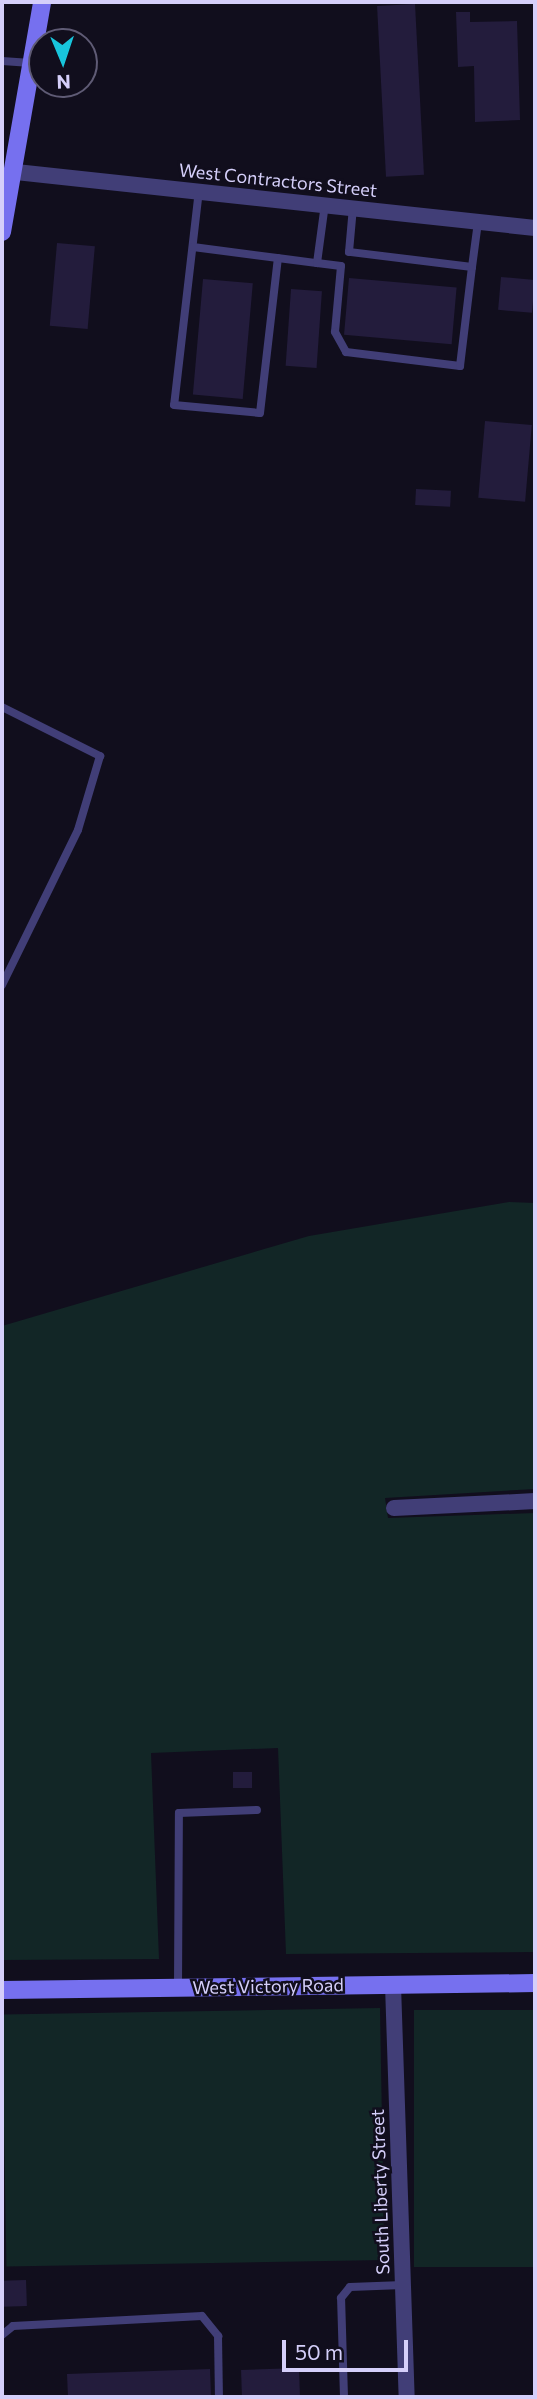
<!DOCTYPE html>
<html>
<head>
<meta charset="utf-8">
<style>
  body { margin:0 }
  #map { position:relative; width:537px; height:2399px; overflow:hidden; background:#110e1d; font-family:Commissioner,sans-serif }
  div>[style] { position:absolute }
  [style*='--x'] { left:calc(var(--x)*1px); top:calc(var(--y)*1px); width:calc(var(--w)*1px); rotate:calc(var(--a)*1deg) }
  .green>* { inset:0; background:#122626; transform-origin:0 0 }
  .building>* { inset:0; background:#231c3c; transform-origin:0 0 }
  .lane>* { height:8px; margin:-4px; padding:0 4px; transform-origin:4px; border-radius:4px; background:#413e77 }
  .street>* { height:16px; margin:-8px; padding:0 8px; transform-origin:8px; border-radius:8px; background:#413e77 }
  .secondary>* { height:18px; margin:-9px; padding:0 9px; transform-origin:9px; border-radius:9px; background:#7670ef }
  span { translate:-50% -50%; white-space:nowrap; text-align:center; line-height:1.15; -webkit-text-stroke:5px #110e1d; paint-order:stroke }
  .street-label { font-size:18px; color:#d5cffa }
  .frame { position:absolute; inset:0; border:4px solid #d5cffa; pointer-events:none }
  .north { position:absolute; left:28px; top:28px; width:70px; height:70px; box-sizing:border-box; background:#110e1d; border:2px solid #5f5b75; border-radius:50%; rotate:178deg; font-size:19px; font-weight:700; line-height:28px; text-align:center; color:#d5cffa }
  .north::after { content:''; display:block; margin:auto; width:24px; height:32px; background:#18c5dc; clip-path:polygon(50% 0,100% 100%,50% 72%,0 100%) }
  .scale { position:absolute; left:282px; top:2340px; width:126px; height:32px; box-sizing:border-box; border:4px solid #d5cffa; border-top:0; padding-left:9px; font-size:21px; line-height:24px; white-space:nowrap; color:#d5cffa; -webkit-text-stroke:5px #110e1d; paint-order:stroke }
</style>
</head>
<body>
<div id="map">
  <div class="green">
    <i style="clip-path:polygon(509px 1202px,535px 1203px,535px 1489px,385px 1498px,388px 1518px,535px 1513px,535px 1952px,286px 1954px,278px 1748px,151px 1753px,159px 1959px,2px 1960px,2px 1326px,309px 1236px)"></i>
    <i style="left:380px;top:2008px;width:252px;height:378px;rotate:89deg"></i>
    <i style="left:535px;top:2010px;width:257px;height:121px;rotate:90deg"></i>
  </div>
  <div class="building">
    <i style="left:415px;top:4px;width:171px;height:38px;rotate:87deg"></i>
    <i style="clip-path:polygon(456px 12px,470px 12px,470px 22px,517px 21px,520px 120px,475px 122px,474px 66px,458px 67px)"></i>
    <i style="left:57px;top:243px;width:38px;height:83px;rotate:5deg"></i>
    <i style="left:501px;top:277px;width:34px;height:33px;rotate:5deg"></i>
    <i style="left:349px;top:278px;width:108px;height:57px;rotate:5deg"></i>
    <i style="left:203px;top:279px;width:50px;height:116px;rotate:5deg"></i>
    <i style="left:291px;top:289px;width:31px;height:77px;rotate:4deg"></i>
    <i style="left:485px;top:421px;width:47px;height:77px;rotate:5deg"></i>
    <i style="left:416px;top:489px;width:35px;height:16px;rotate:3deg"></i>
    <i style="left:252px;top:1772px;width:16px;height:19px;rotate:90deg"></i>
    <i style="left:26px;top:2280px;width:26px;height:24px;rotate:88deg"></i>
    <i style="left:299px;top:2368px;width:29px;height:58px;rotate:88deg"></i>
    <i style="clip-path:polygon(210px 2369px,211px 2397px,68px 2397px,67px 2374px)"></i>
  </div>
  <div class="lane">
    <i style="--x:2;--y:61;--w:29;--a:4"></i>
    <i style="--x:199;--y:190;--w:216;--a:96.6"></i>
    <i style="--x:174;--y:405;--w:86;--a:5.3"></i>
    <i style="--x:260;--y:413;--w:156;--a:-83.4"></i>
    <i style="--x:193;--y:247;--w:125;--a:7.4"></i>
    <i style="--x:317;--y:263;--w:60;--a:-82.3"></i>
    <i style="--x:317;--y:263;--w:24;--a:7"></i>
    <i style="--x:341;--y:266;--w:66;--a:95.2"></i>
    <i style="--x:335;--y:332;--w:23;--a:61"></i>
    <i style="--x:346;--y:352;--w:115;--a:7"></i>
    <i style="--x:460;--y:366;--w:100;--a:-83.1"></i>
    <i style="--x:472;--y:267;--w:124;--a:-173"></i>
    <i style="--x:349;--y:252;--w:45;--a:-84.9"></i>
    <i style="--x:472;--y:267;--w:45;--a:-82.4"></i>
    <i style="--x:2;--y:707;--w:110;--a:26.6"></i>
    <i style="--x:100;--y:756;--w:77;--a:106.6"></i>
    <i style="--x:78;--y:830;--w:173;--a:116.1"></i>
    <i style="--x:178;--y:1987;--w:174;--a:-89.7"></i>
    <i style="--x:179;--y:1813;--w:78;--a:-2.2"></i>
    <i style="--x:2;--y:2335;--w:14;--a:-39"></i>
    <i style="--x:13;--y:2326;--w:189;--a:-3"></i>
    <i style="--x:202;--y:2316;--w:26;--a:51"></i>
    <i style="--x:218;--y:2336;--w:61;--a:89.1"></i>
    <i style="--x:344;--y:2397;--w:99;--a:-91.7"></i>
    <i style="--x:341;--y:2298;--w:14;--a:-51"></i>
    <i style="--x:350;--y:2287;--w:53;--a:-2.2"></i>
  </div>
  <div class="street">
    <i style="--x:16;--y:172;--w:522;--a:6.16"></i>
    <i style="--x:394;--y:1508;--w:141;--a:-2.8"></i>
    <i style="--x:393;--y:1985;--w:412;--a:88.1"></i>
  </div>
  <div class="secondary">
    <i style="--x:2;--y:232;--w:233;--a:-80.1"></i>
    <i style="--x:2;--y:1990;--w:533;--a:-0.75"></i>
  </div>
  <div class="street-label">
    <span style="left:278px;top:180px;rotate:6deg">West Contractors Street</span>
    <span style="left:268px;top:1986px;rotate:-1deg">West Victory Road</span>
    <span style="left:380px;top:2192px;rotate:-92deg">South Liberty Street</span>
  </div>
  <div class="frame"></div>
  <div class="north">N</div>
  <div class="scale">50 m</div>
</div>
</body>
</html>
